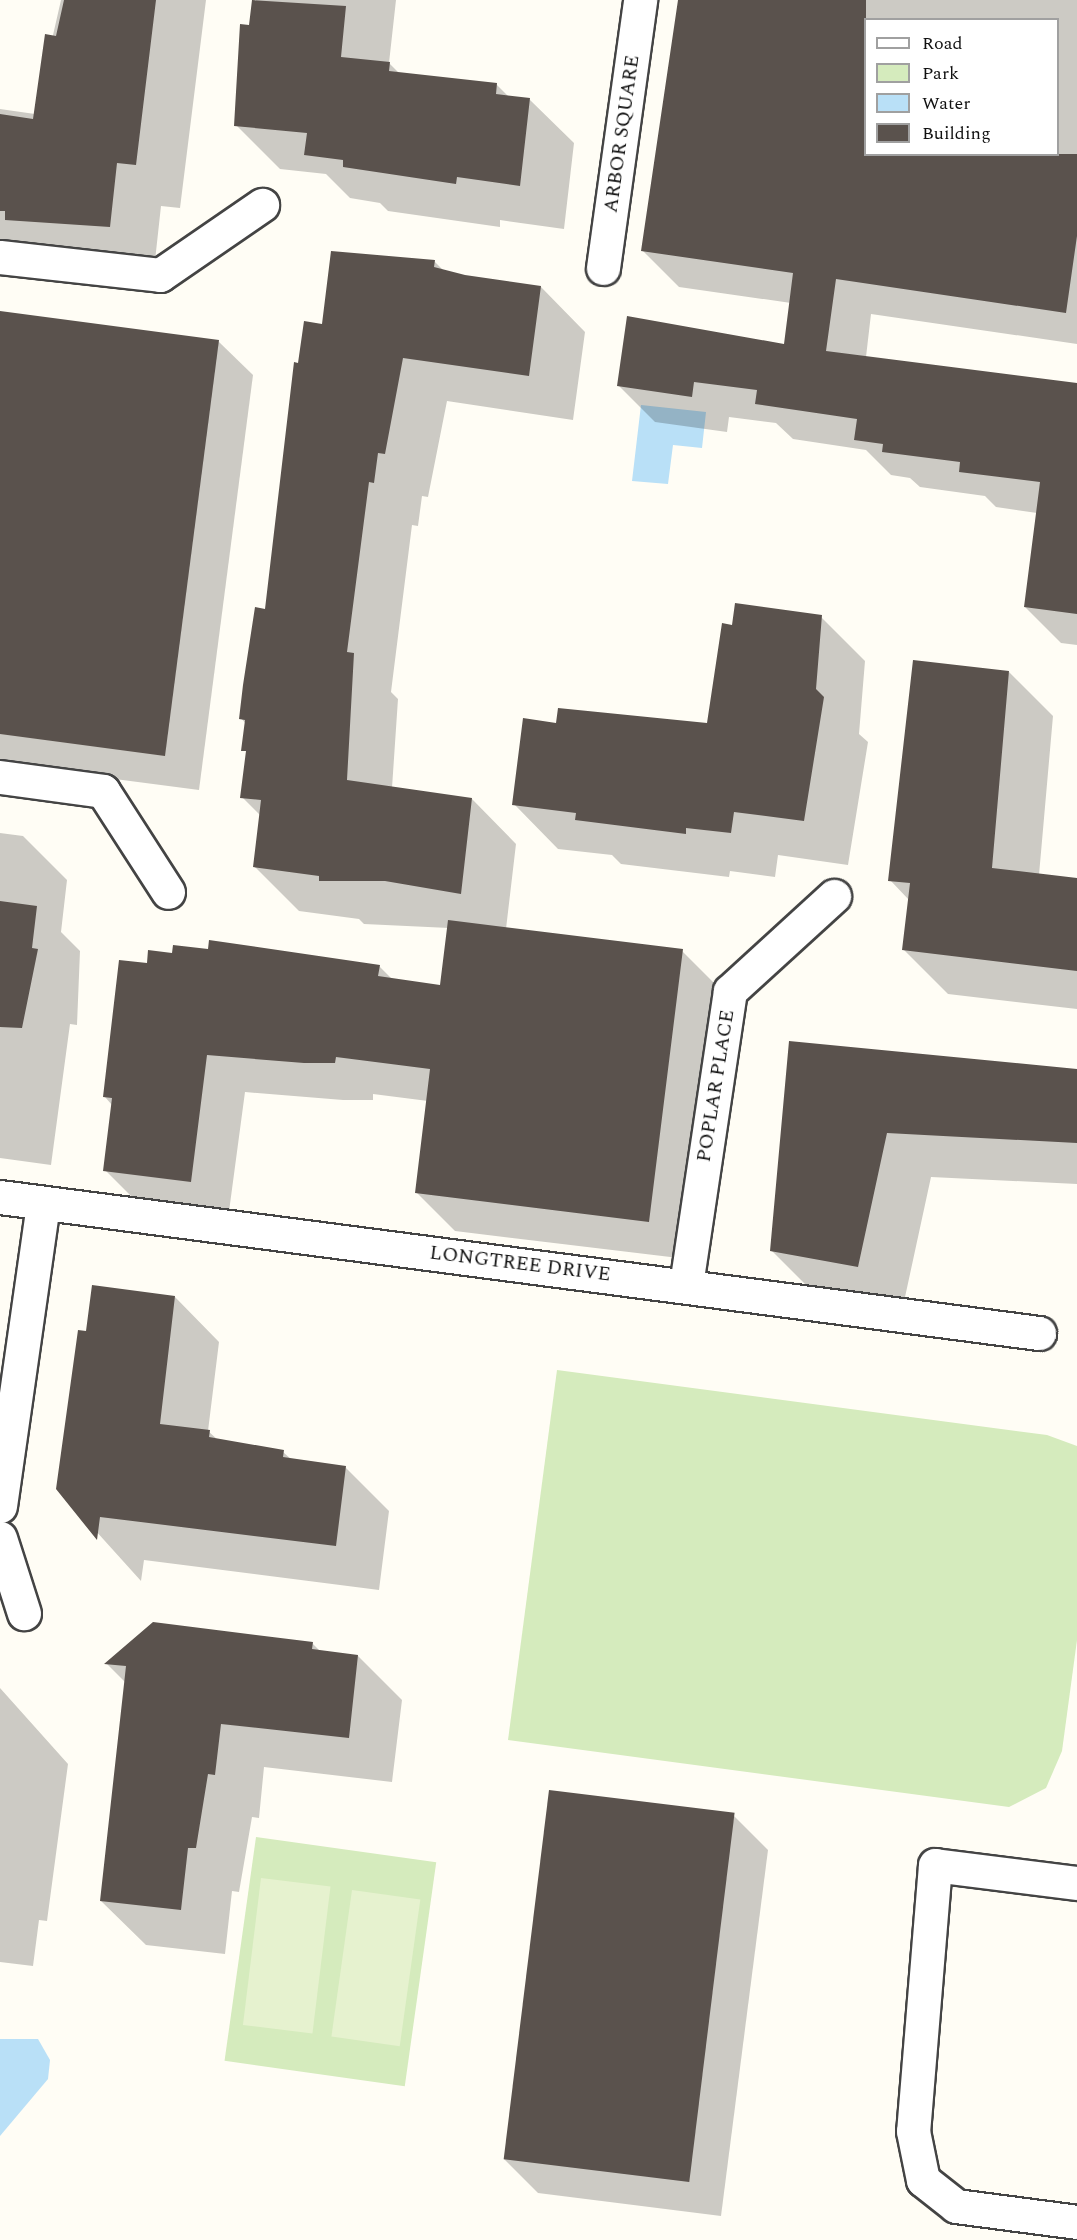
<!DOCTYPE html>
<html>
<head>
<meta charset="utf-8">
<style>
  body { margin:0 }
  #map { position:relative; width:1077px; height:2240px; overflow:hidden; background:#fffdf5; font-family:Spectral,serif }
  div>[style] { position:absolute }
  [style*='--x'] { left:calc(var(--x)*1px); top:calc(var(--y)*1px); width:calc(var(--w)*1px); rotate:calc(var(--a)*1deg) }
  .green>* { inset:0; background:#d5ebbd; transform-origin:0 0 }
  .pitch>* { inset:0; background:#e6f2cf; transform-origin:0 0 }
  .water>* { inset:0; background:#b9e0f7 }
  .shadow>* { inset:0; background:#0003 }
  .building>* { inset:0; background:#5a524d; transform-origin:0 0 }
  .roads { filter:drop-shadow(2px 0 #444) drop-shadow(-2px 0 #444) drop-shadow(0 2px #444) drop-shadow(0 -2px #444) }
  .minor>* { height:33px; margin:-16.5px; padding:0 16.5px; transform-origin:16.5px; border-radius:16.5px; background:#fff }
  span { translate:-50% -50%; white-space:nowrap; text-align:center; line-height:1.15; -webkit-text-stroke:6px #fff; paint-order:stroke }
  .street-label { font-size:20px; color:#111 }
  .legend { position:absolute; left:864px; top:18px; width:195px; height:138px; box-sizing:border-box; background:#fff; border:2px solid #a0a0a0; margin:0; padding:8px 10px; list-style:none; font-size:18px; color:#111 }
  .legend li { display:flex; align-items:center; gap:12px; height:30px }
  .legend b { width:30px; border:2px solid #a0a0a0 }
</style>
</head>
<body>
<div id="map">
  <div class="green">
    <i style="clip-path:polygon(557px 1370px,1047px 1435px,1077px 1446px,1077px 1640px,1062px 1751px,1046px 1788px,1009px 1807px,508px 1740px)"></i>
    <i style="left:256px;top:1837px;width:182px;height:226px;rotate:8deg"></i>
  </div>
  <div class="pitch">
    <i style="left:261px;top:1878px;width:70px;height:148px;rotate:7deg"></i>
    <i style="left:352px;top:1890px;width:69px;height:148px;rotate:8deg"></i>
  </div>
  <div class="water">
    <i style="clip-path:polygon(641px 405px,706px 412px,702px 448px,673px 445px,668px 484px,632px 481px)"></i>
    <i style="clip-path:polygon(0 2039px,38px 2039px,50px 2060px,48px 2079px,0 2136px)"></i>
  </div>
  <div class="shadow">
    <i style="clip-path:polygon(61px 0,206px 0,180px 208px,161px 206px,154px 270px,0 242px,0 109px,35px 114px)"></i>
    <i style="clip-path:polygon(256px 0,396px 0,389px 63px,400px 74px,496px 84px,509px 97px,529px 99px,574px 143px,564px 229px,500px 220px,500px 227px,388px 211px,380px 203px,350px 198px,326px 174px,280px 169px,236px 125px)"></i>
    <i style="clip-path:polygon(evenodd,679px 0,1077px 0,1077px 344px,871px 314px,866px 357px,1077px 385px,1077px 645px,1061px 643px,1025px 607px,1037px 513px,996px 507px,985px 496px,920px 487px,910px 478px,891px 475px,866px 450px,793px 439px,776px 423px,729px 417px,727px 432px,655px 422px,619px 386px,786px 346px,791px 303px,679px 287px,643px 251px,679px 0,866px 20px,1058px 20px,1058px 154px,866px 154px,866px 20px)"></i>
    <i style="clip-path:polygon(434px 261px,445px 272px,464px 276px,541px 287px,585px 332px,573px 420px,447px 401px,428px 497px,422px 496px,418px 526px,412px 525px,391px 692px,398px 699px,392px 788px,472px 799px,516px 844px,506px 929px,682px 951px,720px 989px,687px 1259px,455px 1231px,417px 1193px,428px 1101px,373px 1094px,373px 1100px,343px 1100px,245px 1092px,228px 1219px,143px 1208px,105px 1170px,112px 1105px,105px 1097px,148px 965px,379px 966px,393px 980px,442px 987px,449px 928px,364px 924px,359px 919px,299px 911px,255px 867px,261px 816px,242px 797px,247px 754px,246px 724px,241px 718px,267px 610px,299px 364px,324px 326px)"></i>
    <i style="clip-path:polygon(0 312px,218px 341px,253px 375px,199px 790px,0 764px)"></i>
    <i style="clip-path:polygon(821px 617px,865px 661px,859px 734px,868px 742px,848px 865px,778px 855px,775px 877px,730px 871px,729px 877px,621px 864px,612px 855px,558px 849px,514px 804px,557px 724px,708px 725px,733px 626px)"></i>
    <i style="clip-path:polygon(1009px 672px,1053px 716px,1039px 875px,1077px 879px,1077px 1009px,948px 994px,904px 950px,909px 900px,890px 880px)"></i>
    <i style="clip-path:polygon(0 833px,23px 836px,67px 880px,61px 932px,80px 951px,77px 1025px,70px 1024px,51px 1165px,0 1158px)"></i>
    <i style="clip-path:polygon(791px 1042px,1077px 1071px,1077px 1184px,931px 1177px,902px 1311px,816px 1295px,772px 1251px)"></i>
    <i style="clip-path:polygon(175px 1297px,219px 1342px,208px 1431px,218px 1440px,283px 1452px,292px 1460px,345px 1467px,389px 1511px,379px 1590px,144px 1560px,141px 1581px,58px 1489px,87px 1333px)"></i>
    <i style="clip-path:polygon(312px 1643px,321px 1652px,358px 1656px,402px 1700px,392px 1782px,264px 1767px,259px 1818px,252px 1817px,239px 1892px,232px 1891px,225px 1954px,146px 1945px,101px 1901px,126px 1683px,107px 1664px)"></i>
    <i style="clip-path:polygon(0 1688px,68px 1764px,47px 1921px,39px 1920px,33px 1966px,0 1962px)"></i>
    <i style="clip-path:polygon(734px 1816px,768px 1850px,721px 2216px,538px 2193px,504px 2159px)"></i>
  </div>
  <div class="building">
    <i style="clip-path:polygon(64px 0,156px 0,136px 165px,117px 163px,110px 227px,5px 220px,5px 211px,0 211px,0 114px,33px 119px,45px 34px,56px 36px)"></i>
    <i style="clip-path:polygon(252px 0,346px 6px,341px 57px,390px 62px,389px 71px,497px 83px,496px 94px,530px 98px,520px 186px,457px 177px,456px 184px,343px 167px,343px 160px,304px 155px,307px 133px,234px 126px,240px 24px,249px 25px)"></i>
    <i style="clip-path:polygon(678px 0,866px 0,866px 154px,1077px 154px,1077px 236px,1066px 313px,836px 279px,826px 351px,1077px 383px,1077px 614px,1024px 607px,1040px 482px,959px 472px,960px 462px,882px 452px,883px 444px,854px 440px,857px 419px,755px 404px,757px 390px,694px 382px,692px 397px,617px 386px,627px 316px,784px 344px,793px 273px,641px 251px)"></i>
    <i style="clip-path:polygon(331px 251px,435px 260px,434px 267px,465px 275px,541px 286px,529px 376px,403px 358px,385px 454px,378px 453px,374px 483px,369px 482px,347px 652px,354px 653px,347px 780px,472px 798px,461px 894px,385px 881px,319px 881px,319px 876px,253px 867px,261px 800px,240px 798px,246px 751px,241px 751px,245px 720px,239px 719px,243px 685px,255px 607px,265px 609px,294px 362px,298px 363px,304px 321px,322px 324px)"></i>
    <i style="clip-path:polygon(0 311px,219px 340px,165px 756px,0 734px)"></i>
    <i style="clip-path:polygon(735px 603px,822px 615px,816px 689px,824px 697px,804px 821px,734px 812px,731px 833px,686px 828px,686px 834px,575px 820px,576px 813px,512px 805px,523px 718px,556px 723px,558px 708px,707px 723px,722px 623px,732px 625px)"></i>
    <i style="clip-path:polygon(913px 660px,1009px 671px,992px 868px,1077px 878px,1077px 971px,902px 950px,910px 883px,888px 881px)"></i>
    <i style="clip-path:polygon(0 901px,37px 906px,32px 948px,38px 949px,22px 1028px,0 1027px)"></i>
    <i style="clip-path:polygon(448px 920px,683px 949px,649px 1222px,415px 1193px,430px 1069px,336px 1057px,335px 1063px,304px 1063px,207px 1055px,191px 1182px,103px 1171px,112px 1098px,103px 1097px,119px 960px,147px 963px,148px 950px,172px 953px,173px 945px,208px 949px,209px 940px,380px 965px,378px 976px,440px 985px)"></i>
    <i style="clip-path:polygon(789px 1041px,1077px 1069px,1077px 1143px,887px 1133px,858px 1267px,770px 1251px)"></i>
    <i style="clip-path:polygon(92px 1285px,175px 1296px,160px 1424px,210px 1430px,209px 1437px,284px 1450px,283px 1457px,346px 1466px,336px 1546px,100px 1517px,97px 1540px,56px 1489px,78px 1330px,86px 1331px)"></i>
    <i style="clip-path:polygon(153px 1622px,313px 1642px,312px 1649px,358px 1655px,349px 1738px,221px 1724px,215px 1775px,208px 1774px,196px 1848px,188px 1848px,181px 1910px,100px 1901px,126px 1666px,104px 1664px)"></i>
    <i style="left:549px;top:1790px;width:187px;height:372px;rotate:7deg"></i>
  </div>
  <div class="roads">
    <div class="minor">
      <i style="--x:0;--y:257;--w:161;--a:6.4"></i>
      <i style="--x:160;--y:275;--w:124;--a:-34.5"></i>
      <i style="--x:603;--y:268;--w:271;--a:-82.1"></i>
      <i style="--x:0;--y:777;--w:104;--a:7.7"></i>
      <i style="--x:103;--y:791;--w:120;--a:57.2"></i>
      <i style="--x:0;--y:1197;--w:1048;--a:7.46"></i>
      <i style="--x:686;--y:1285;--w:297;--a:-81.5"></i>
      <i style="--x:730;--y:991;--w:141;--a:-42.4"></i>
      <i style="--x:0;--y:1506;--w:306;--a:-81.9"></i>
      <i style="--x:0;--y:1538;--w:79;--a:72.3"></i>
      <i style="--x:1077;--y:1883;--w:143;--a:-172.8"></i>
      <i style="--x:935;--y:1865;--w:267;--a:94.7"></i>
      <i style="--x:913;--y:2131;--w:50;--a:78.5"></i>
      <i style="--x:923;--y:2180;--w:42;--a:38.2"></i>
      <i style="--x:956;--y:2206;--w:122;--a:7.5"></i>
    </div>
  </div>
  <div class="street-label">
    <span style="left:622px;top:134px;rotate:-82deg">ARBOR SQUARE</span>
    <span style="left:716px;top:1086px;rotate:-81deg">POPLAR PLACE</span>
    <span style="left:520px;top:1264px;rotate:7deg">LONGTREE DRIVE</span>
  </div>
  <ul class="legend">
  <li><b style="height:8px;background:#fff"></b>Road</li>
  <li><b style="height:16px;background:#d5ebbd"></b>Park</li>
  <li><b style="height:16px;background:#b9e0f7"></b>Water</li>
  <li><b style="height:16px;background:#5a524d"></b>Building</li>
  </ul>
</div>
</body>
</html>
